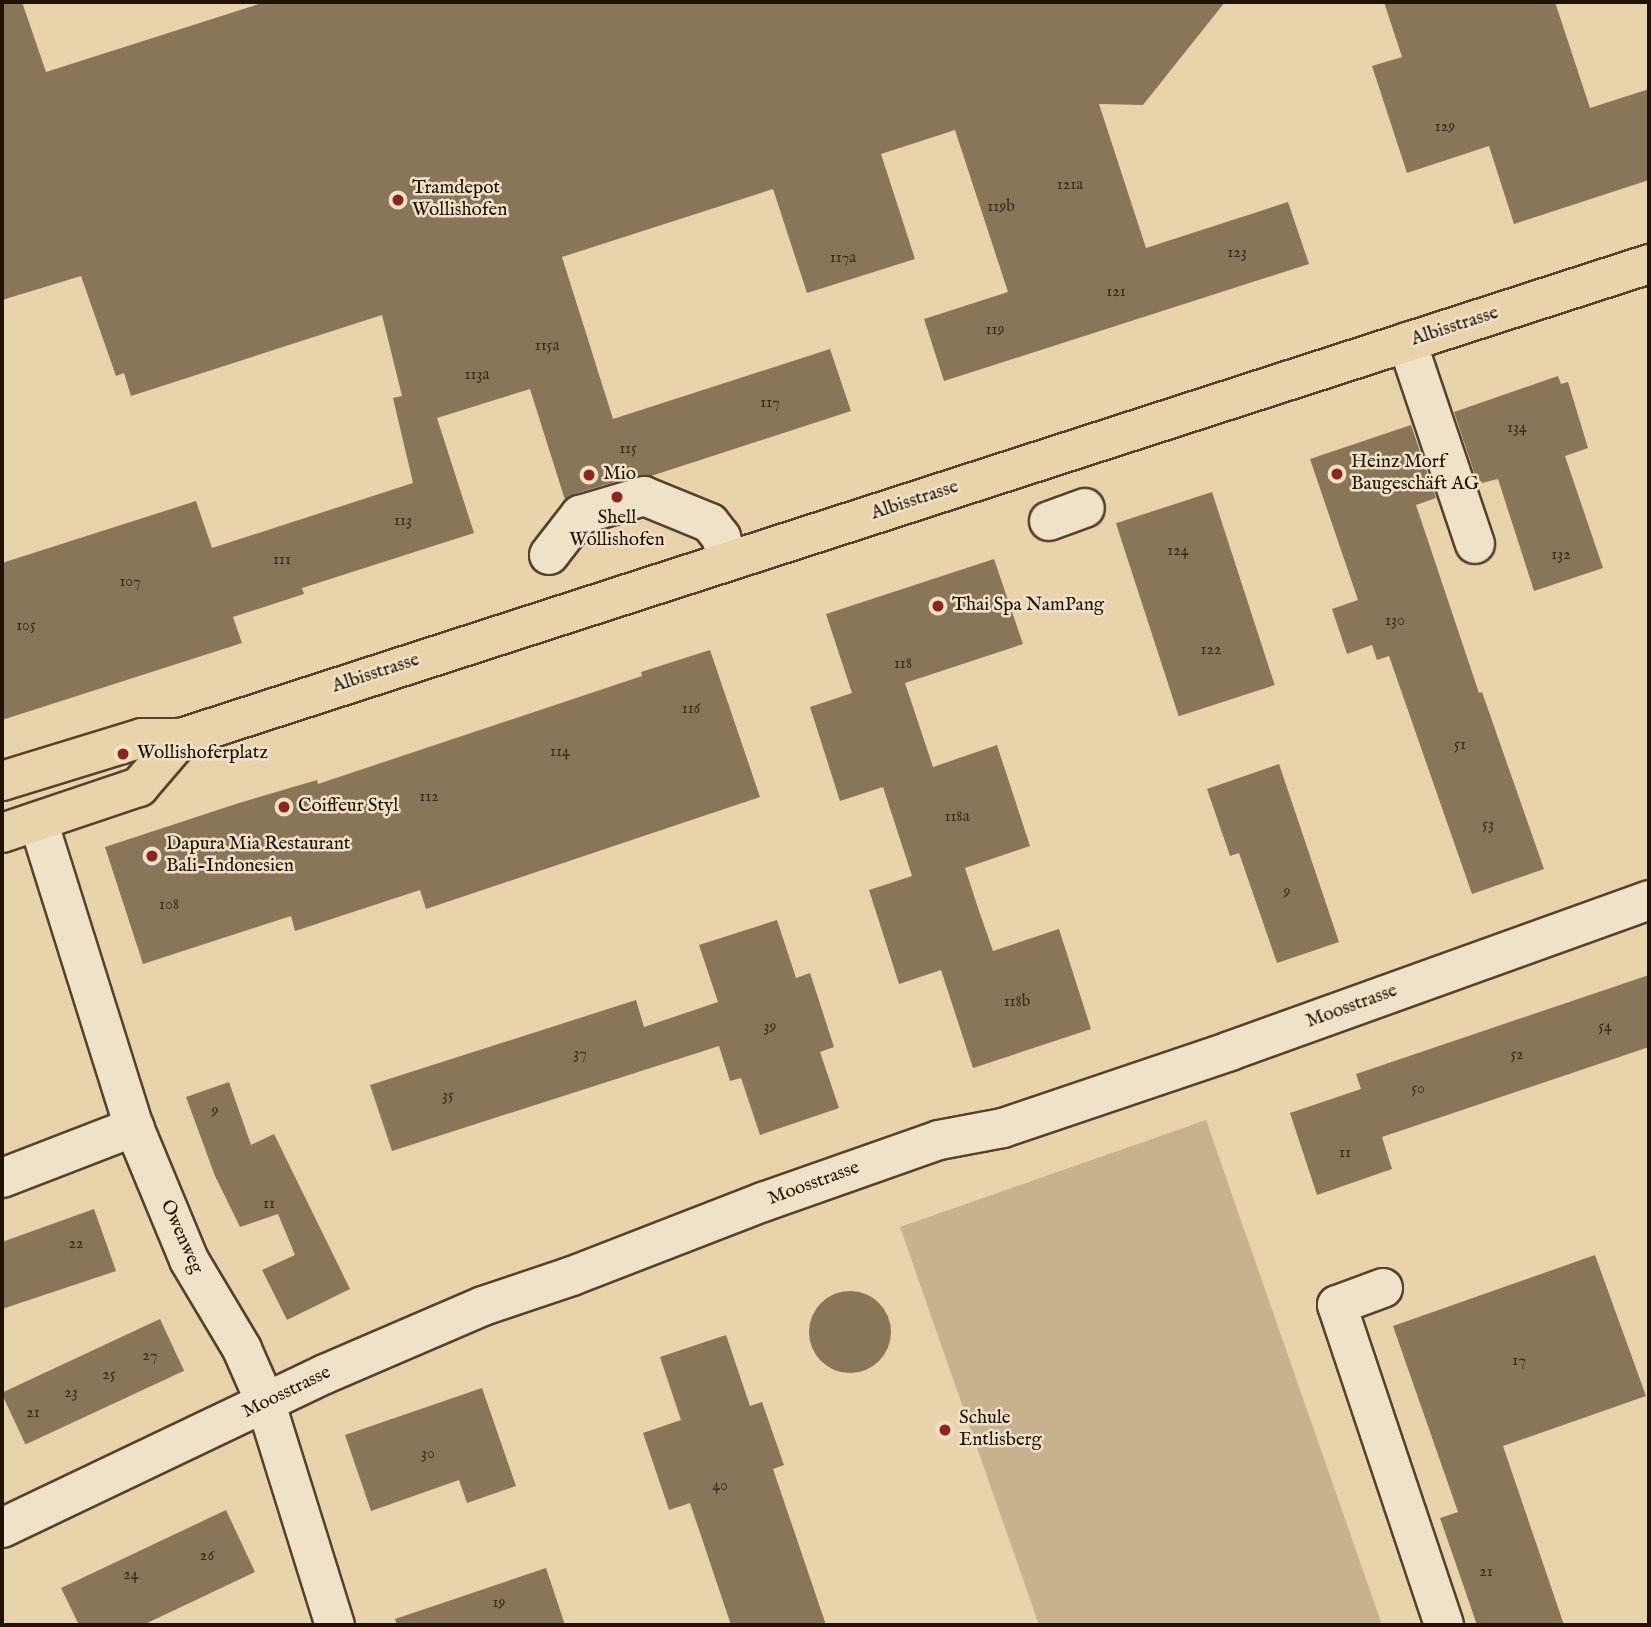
<!DOCTYPE html>
<html>
<head>
<meta charset="utf-8">
<style>
  body { margin:0 }
  #map { position:relative; width:1651px; height:1627px; overflow:hidden; background:#e8d3aa; font-family:"IM FELL English",serif }
  div>[style] { position:absolute }
  [style*='--x'] { left:calc(var(--x)*1px); top:calc(var(--y)*1px); width:calc(var(--w)*1px); rotate:calc(var(--a)*1deg) }
  .green>* { inset:0; background:#c6b28d }
  .building>* { inset:0; background:#897659; transform-origin:0 0 }
  .round { border-radius:50% }
  .roads { filter:drop-shadow(2px 0 #54422c) drop-shadow(-2px 0 #54422c) drop-shadow(0 2px #54422c) drop-shadow(0 -2px #54422c) }
  .minor>* { height:38px; margin:-19px; padding:0 19px; transform-origin:19px; border-radius:19px; background:#f0e2c8 }
  .major>* { height:38px; margin:-19px; padding:0 19px; transform-origin:19px; border-radius:19px; background:#e8d3aa }
  .dots>* { width:19px; height:19px; translate:-50% -50%; box-sizing:border-box; border:4px solid #f0e2c8; border-radius:50% }
  span { translate:-50% -50%; white-space:nowrap; text-align:center; line-height:1.15; -webkit-text-stroke:5px #f0e2c8; paint-order:stroke }
  .number-label { font-size:16px; color:#3c2b18 }
  .number-label span { -webkit-text-stroke-width:0 }
  .poi-label { font-size:19px; color:#221202 }
  .left { translate:0 -50%; text-align:left }
  .street-label { font-size:19px; color:#221202 }
  .frame { position:absolute; inset:0; border:4px solid #221202; pointer-events:none }
</style>
</head>
<body>
<div id="map">
  <div class="green">
    <i style="clip-path:polygon(1206px 1120px,1382px 1625px,1039px 1625px,900px 1227px)"></i>
  </div>
  <div class="building">
    <i style="clip-path:polygon(2px 2px,22px 2px,46px 72px,265px 2px,1225px 2px,1143px 105px,1099px 104px,1146px 248px,1288px 202px,1309px 264px,944px 381px,924px 319px,1008px 292px,955px 130px,881px 154px,915px 259px,807px 293px,773px 189px,562px 257px,613px 419px,830px 349px,851px 411px,651px 476px,638px 475px,574px 494px,565px 500px,530px 389px,437px 418px,474px 533px,302px 588px,304px 594px,233px 617px,242px 643px,2px 720px,2px 563px,196px 501px,212px 548px,413px 483px,393px 398px,402px 396px,382px 315px,131px 396px,124px 373px,116px 376px,81px 276px,2px 300px)"></i>
    <i style="clip-path:polygon(1384px 2px,1555px 2px,1590px 108px,1649px 89px,1649px 180px,1514px 224px,1489px 146px,1407px 173px,1372px 66px,1402px 57px)"></i>
    <i style="clip-path:polygon(1558px 376px,1561px 384px,1568px 382px,1588px 448px,1565px 456px,1603px 568px,1534px 591px,1498px 479px,1478px 484px,1454px 412px)"></i>
    <i style="clip-path:polygon(1411px 425px,1436px 498px,1416px 505px,1479px 693px,1482px 692px,1544px 869px,1472px 894px,1389px 656px,1377px 660px,1372px 645px,1347px 654px,1332px 609px,1358px 600px,1310px 459px)"></i>
    <i style="left:1212px;top:492px;width:203px;height:101px;rotate:72deg"></i>
    <i style="clip-path:polygon(994px 559px,1023px 644px,905px 683px,933px 767px,997px 745px,1030px 846px,965px 868px,978px 908px,993px 951px,1059px 929px,1091px 1029px,973px 1068px,941px 970px,899px 984px,869px 890px,912px 876px,883px 787px,840px 801px,810px 707px,852px 693px,826px 614px)"></i>
    <i style="clip-path:polygon(710px 650px,760px 797px,426px 909px,420px 890px,295px 931px,291px 916px,143px 964px,105px 847px,239px 803px,317px 780px,318px 784px,642px 676px,641px 672px)"></i>
    <i style="clip-path:polygon(1279px 764px,1339px 942px,1277px 963px,1239px 853px,1230px 856px,1207px 789px)"></i>
    <i style="clip-path:polygon(777px 920px,796px 978px,810px 973px,834px 1047px,820px 1052px,839px 1108px,760px 1135px,741px 1078px,730px 1081px,719px 1046px,392px 1151px,370px 1085px,636px 1000px,644px 1027px,718px 1002px,699px 945px)"></i>
    <i style="clip-path:polygon(1649px 975px,1649px 1047px,1382px 1137px,1392px 1169px,1317px 1195px,1290px 1113px,1361px 1089px,1356px 1074px)"></i>
    <i style="clip-path:polygon(229px 1082px,251px 1145px,274px 1134px,350px 1289px,287px 1320px,262px 1270px,295px 1255px,278px 1214px,240px 1227px,215px 1176px,186px 1097px)"></i>
    <i style="clip-path:polygon(94px 1209px,116px 1271px,2px 1309px,2px 1242px)"></i>
    <i style="clip-path:polygon(1595px 1255px,1646px 1396px,1503px 1446px,1564px 1625px,1477px 1625px,1440px 1518px,1458px 1512px,1393px 1326px)"></i>
    <i class="round" style="left:809px;top:1291px;width:82px;height:82px"></i>
    <i style="left:160px;top:1319px;width:57px;height:175px;rotate:65deg"></i>
    <i style="clip-path:polygon(726px 1335px,750px 1406px,762px 1402px,784px 1465px,773px 1469px,826px 1625px,731px 1625px,690px 1503px,669px 1510px,643px 1433px,681px 1420px,660px 1357px)"></i>
    <i style="clip-path:polygon(482px 1388px,516px 1486px,467px 1503px,459px 1480px,371px 1511px,345px 1435px)"></i>
    <i style="clip-path:polygon(226px 1510px,255px 1572px,143px 1625px,79px 1625px,61px 1588px)"></i>
    <i style="clip-path:polygon(546px 1568px,565px 1625px,397px 1625px,395px 1619px)"></i>
  </div>
  <div class="roads">
    <div class="minor">
      <i style="--x:1407;--y:342;--w:213;--a:71.4"></i>
      <i style="--x:1049;--y:521;--w:38;--a:-20"></i>
      <i style="--x:549;--y:555;--w:51;--a:-52.2"></i>
      <i style="--x:580;--y:515;--w:67;--a:-16.5"></i>
      <i style="--x:644;--y:496;--w:71;--a:22.2"></i>
      <i style="--x:710;--y:523;--w:18;--a:52"></i>
      <i style="--x:721;--y:537;--w:25;--a:74"></i>
      <i style="--x:44;--y:840;--w:301;--a:72.6"></i>
      <i style="--x:134;--y:1127;--w:144;--a:67.5"></i>
      <i style="--x:189;--y:1260;--w:104;--a:59.2"></i>
      <i style="--x:242;--y:1349;--w:60;--a:66.4"></i>
      <i style="--x:266;--y:1404;--w:232;--a:72.7"></i>
      <i style="--x:2;--y:1178;--w:142;--a:-21.1"></i>
      <i style="--x:1383;--y:1288;--w:49;--a:159.7"></i>
      <i style="--x:1337;--y:1305;--w:337;--a:71.5"></i>
      <i style="--x:2;--y:1528;--w:358;--a:-25.5"></i>
      <i style="--x:325;--y:1374;--w:172;--a:-23.3"></i>
      <i style="--x:483;--y:1306;--w:94;--a:-18.6"></i>
      <i style="--x:572;--y:1276;--w:205;--a:-21.2"></i>
      <i style="--x:763;--y:1202;--w:187;--a:-19.4"></i>
      <i style="--x:939;--y:1140;--w:65;--a:-10.6"></i>
      <i style="--x:1003;--y:1128;--w:240;--a:-18.7"></i>
      <i style="--x:1230;--y:1051;--w:445;--a:-19.8"></i>
    </div>
    <div class="major">
      <i style="--x:2;--y:781;--w:146;--a:-17.1"></i>
      <i style="--x:142;--y:738;--w:39;--a:0"></i>
      <i style="--x:181;--y:738;--w:1543;--a:-17.89"></i>
      <i style="--x:2;--y:833;--w:145;--a:-18.6"></i>
      <i style="--x:139;--y:787;--w:65;--a:-49.4"></i>
    </div>
  </div>
  <div class="dots">
    <i style="left:398px;top:200px;background:#8f2418"></i>
    <i style="left:1337px;top:474px;background:#8f2418"></i>
    <i style="left:589px;top:475px;background:#8f2418"></i>
    <i style="left:617px;top:497px;background:#8f2418"></i>
    <i style="left:938px;top:606px;background:#8f2418"></i>
    <i style="left:123px;top:754px;background:#8f2418"></i>
    <i style="left:284px;top:807px;background:#8f2418"></i>
    <i style="left:152px;top:856px;background:#8f2418"></i>
    <i style="left:945px;top:1430px;background:#8f2418"></i>
  </div>
  <div class="number-label">
    <span style="left:1445px;top:127px">129</span>
    <span style="left:1070px;top:185px">121a</span>
    <span style="left:1001px;top:207px">119b</span>
    <span style="left:1237px;top:253px">123</span>
    <span style="left:843px;top:258px">117a</span>
    <span style="left:1116px;top:292px">121</span>
    <span style="left:995px;top:330px">119</span>
    <span style="left:547px;top:346px">115a</span>
    <span style="left:477px;top:375px">113a</span>
    <span style="left:770px;top:403px">117</span>
    <span style="left:1517px;top:428px">134</span>
    <span style="left:628px;top:449px">115</span>
    <span style="left:403px;top:521px">113</span>
    <span style="left:1178px;top:551px">124</span>
    <span style="left:1561px;top:555px">132</span>
    <span style="left:282px;top:560px">111</span>
    <span style="left:130px;top:582px">107</span>
    <span style="left:1395px;top:621px">130</span>
    <span style="left:26px;top:626px">105</span>
    <span style="left:1211px;top:650px">122</span>
    <span style="left:903px;top:664px">118</span>
    <span style="left:691px;top:709px">116</span>
    <span style="left:1460px;top:745px">51</span>
    <span style="left:560px;top:752px">114</span>
    <span style="left:429px;top:797px">112</span>
    <span style="left:957px;top:817px">118a</span>
    <span style="left:1488px;top:825px">53</span>
    <span style="left:1287px;top:892px">9</span>
    <span style="left:169px;top:905px">108</span>
    <span style="left:1017px;top:1002px">118b</span>
    <span style="left:770px;top:1027px">39</span>
    <span style="left:1605px;top:1027px">54</span>
    <span style="left:580px;top:1054px">37</span>
    <span style="left:1517px;top:1055px">52</span>
    <span style="left:1418px;top:1089px">50</span>
    <span style="left:448px;top:1096px">35</span>
    <span style="left:215px;top:1111px">9</span>
    <span style="left:1345px;top:1153px">11</span>
    <span style="left:269px;top:1204px">11</span>
    <span style="left:76px;top:1244px">22</span>
    <span style="left:150px;top:1356px">27</span>
    <span style="left:1519px;top:1361px">17</span>
    <span style="left:109px;top:1375px">25</span>
    <span style="left:71px;top:1393px">23</span>
    <span style="left:33px;top:1413px">21</span>
    <span style="left:428px;top:1454px">30</span>
    <span style="left:720px;top:1486px">40</span>
    <span style="left:207px;top:1556px">26</span>
    <span style="left:1486px;top:1572px">21</span>
    <span style="left:131px;top:1575px">24</span>
    <span style="left:499px;top:1603px">19</span>
  </div>
  <div class="poi-label">
    <span class="left" style="left:412px;top:200px">Tramdepot<br>Wollishofen</span>
    <span class="left" style="left:1351px;top:474px">Heinz Morf<br>Baugeschäft AG</span>
    <span class="left" style="left:603px;top:475px">Mio</span>
    <span style="left:617px;top:530px">Shell<br>Wollishofen</span>
    <span class="left" style="left:952px;top:606px">Thai Spa NamPang</span>
    <span class="left" style="left:137px;top:754px">Wollishoferplatz</span>
    <span class="left" style="left:298px;top:807px">Coiffeur Styl</span>
    <span class="left" style="left:166px;top:856px">Dapura Mia Restaurant<br>Bali-Indonesien</span>
    <span class="left" style="left:959px;top:1430px">Schule<br>Entlisberg</span>
  </div>
  <div class="street-label">
    <span style="left:1455px;top:327px;rotate:-18deg">Albisstrasse</span>
    <span style="left:915px;top:501px;rotate:-18deg">Albisstrasse</span>
    <span style="left:376px;top:674px;rotate:-18deg">Albisstrasse</span>
    <span style="left:1352px;top:1007px;rotate:-20deg">Moosstrasse</span>
    <span style="left:814px;top:1184px;rotate:-20deg">Moosstrasse</span>
    <span style="left:181px;top:1237px;rotate:66deg">Owenweg</span>
    <span style="left:287px;top:1393px;rotate:-26deg">Moosstrasse</span>
  </div>
  <div class="frame"></div>
</div>
</body>
</html>
